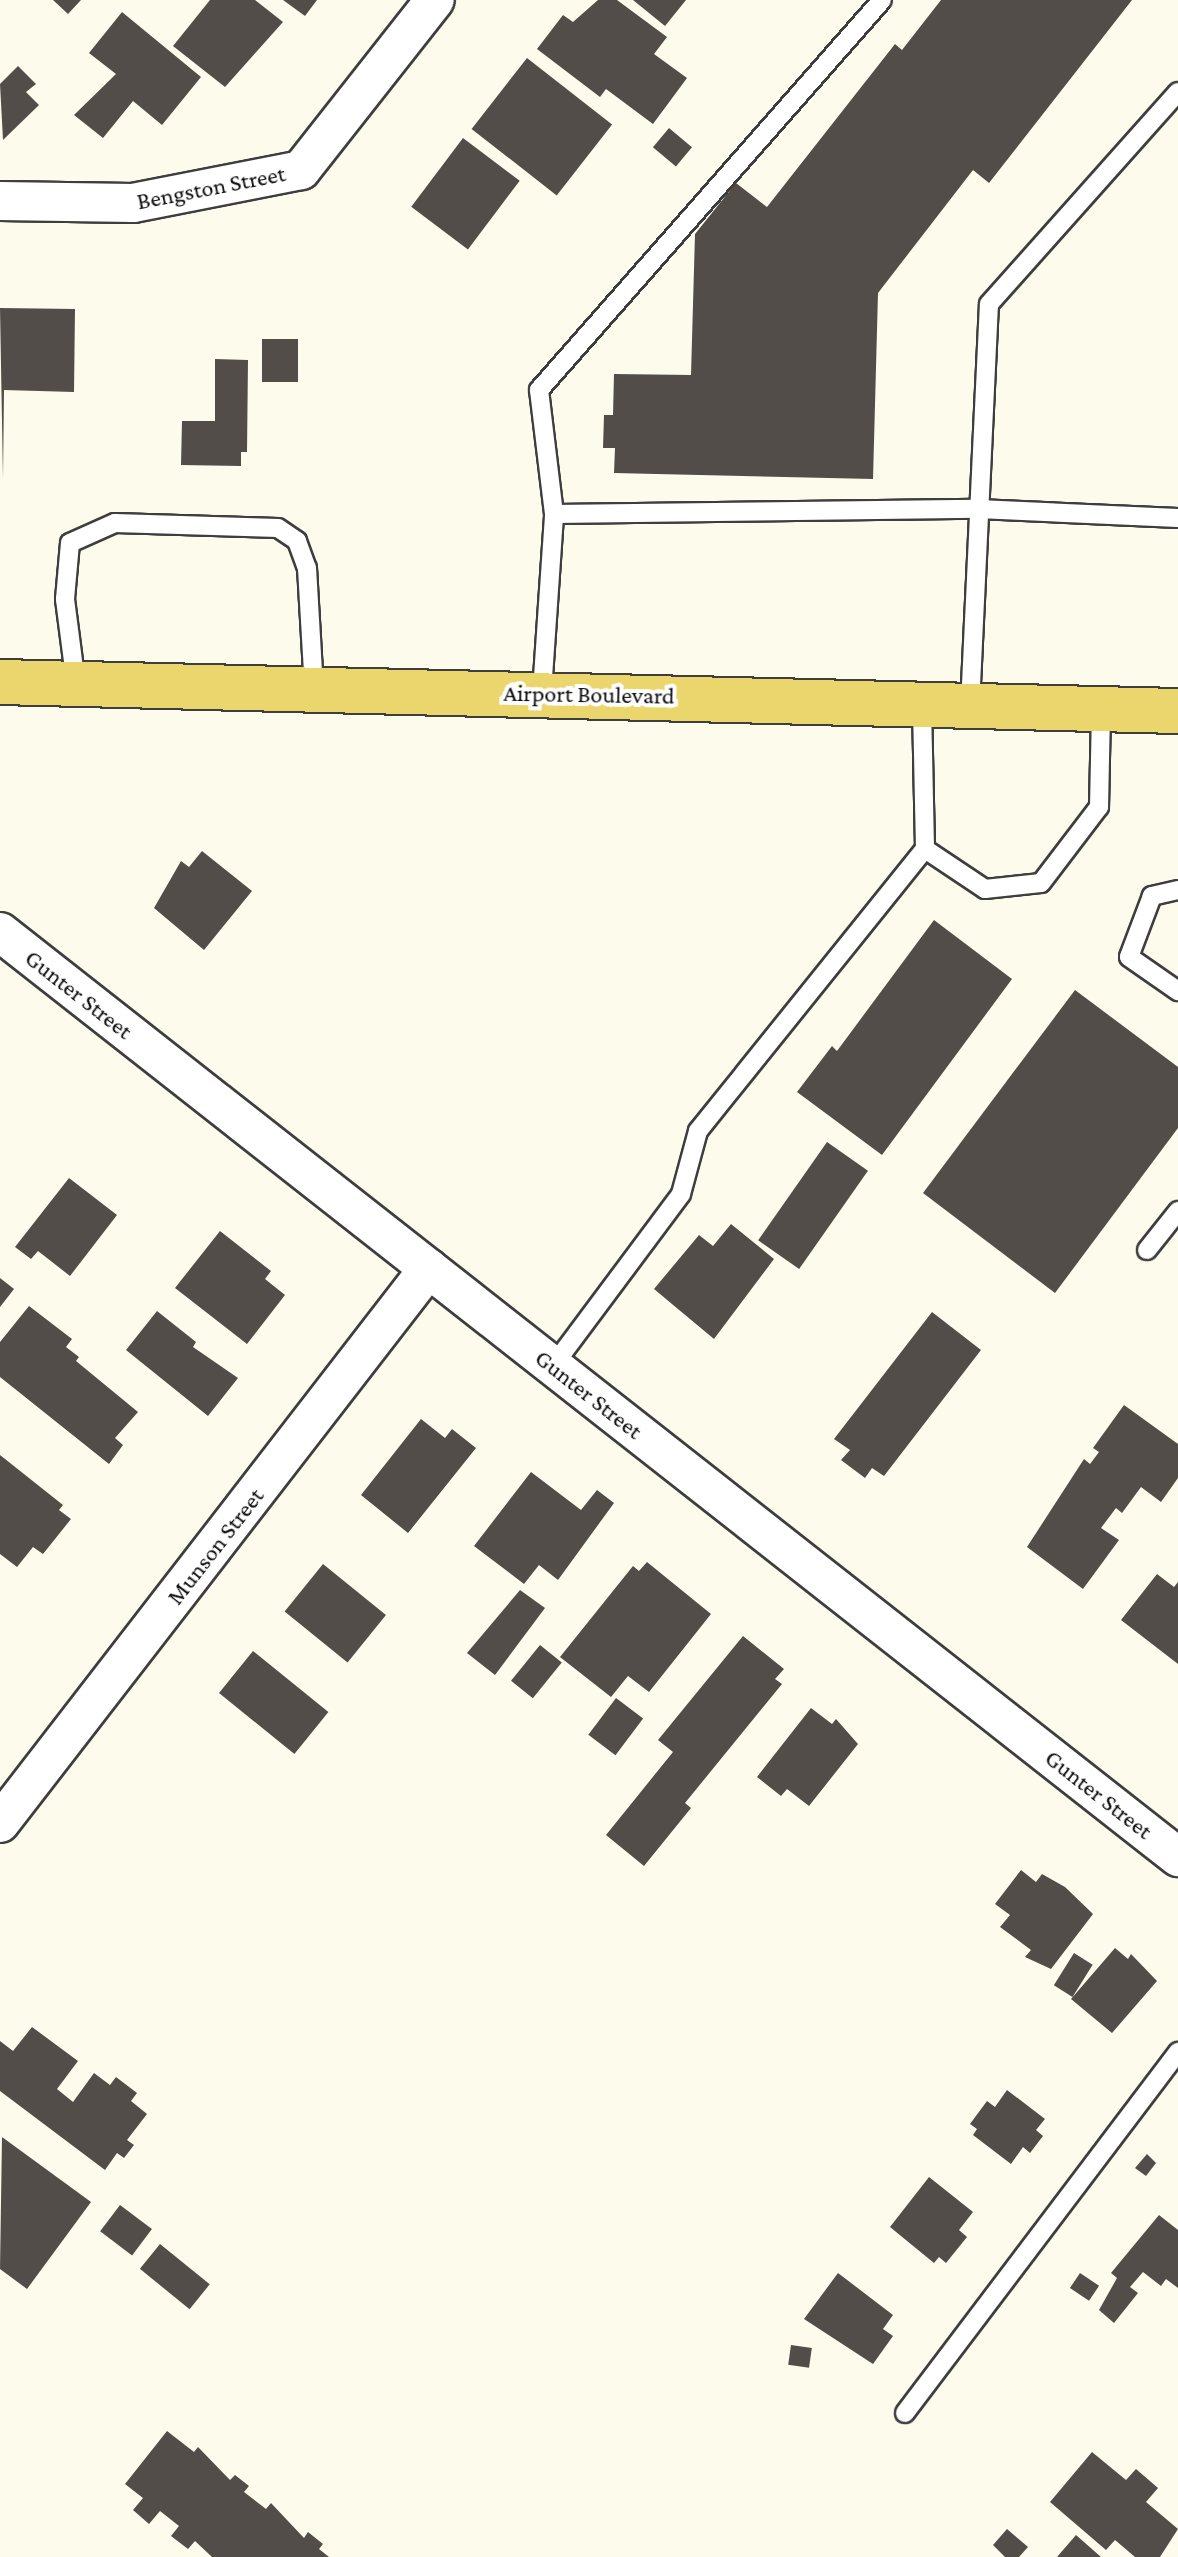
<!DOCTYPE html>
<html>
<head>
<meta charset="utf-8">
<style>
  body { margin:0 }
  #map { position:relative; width:1178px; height:2557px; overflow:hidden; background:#fdfbeb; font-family:"Crimson Pro",serif }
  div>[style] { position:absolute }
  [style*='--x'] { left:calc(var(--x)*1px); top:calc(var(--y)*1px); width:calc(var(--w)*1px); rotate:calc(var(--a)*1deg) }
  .building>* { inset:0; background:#524d48; transform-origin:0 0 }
  .roads { filter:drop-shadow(2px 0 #3e3e3e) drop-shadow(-2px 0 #3e3e3e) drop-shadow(0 2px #3e3e3e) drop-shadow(0 -2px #3e3e3e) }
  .lane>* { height:18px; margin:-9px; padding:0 9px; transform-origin:9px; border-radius:9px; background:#fff }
  .street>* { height:38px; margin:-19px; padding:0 19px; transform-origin:19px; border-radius:19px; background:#fff }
  .primary>* { height:44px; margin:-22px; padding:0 22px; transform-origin:22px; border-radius:22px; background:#ead66d }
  span { translate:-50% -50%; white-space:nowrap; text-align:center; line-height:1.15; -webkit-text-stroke:8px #fff; paint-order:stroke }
  .street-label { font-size:24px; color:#0b0b0b }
</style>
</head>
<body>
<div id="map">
  <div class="building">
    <i style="clip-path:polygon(53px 0,81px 0,68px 14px)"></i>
    <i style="clip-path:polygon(210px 0,255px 0,283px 22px,225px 87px,173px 46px)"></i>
    <i style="clip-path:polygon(283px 0,317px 0,305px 16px)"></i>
    <i style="clip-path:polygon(598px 0,617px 0,667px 37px,654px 54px,687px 78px,653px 124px,606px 89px,600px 97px,537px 49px,563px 15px,573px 22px)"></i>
    <i style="clip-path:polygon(633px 0,686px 0,665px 26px)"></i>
    <i style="clip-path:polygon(941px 0,1132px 0,989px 183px,973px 170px,878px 293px,873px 479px,614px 473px,615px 448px,603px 448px,604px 415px,613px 415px,614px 374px,691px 375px,695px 234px,736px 183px,767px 207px,895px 44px,902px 50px)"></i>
    <i style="clip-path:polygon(122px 12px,201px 77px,162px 125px,133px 101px,103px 138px,74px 115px,116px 74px,89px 53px)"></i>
    <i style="left:527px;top:58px;width:108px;height:90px;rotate:38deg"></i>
    <i style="clip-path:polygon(18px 66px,36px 84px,26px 92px,39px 105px,3px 140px,0 84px)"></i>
    <i style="left:669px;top:128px;width:30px;height:25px;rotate:40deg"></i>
    <i style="left:463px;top:138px;width:71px;height:86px;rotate:37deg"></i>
    <i style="clip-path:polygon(0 308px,75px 309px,74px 392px,4px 390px,3px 479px)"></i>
    <i style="left:262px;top:339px;width:36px;height:43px"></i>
    <i style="clip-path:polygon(215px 359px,248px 360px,247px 452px,241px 452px,241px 466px,181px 465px,182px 421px,215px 421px)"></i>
    <i style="clip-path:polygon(202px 851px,252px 891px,204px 950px,154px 908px,181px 861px,189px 867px)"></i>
    <i style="clip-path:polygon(934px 920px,1012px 979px,882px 1155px,797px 1092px,832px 1046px,837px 1051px)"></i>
    <i style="clip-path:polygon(1075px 990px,1178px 1067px,1178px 1128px,1055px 1293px,923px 1193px)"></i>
    <i style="left:827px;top:1142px;width:50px;height:120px;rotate:35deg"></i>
    <i style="clip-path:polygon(69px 1178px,117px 1215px,70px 1276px,38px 1251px,31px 1259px,15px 1247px)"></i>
    <i style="clip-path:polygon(731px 1224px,774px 1259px,714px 1339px,654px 1289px,699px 1235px,713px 1246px)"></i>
    <i style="clip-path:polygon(220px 1231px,271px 1271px,265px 1279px,285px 1295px,247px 1344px,175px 1288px)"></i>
    <i style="clip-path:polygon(0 1278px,14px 1289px,0 1307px)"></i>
    <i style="clip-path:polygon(29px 1306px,72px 1339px,66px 1347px,79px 1357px,76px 1361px,138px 1412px,115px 1438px,123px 1445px,109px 1464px,0 1377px,0 1342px)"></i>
    <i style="clip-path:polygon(157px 1311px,196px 1342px,193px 1347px,238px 1378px,208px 1416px,126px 1350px)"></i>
    <i style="clip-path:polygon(932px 1312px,981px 1350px,884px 1476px,872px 1468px,865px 1478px,841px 1460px,850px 1450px,834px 1439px)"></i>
    <i style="clip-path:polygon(1124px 1405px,1178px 1444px,1178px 1478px,1161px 1502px,1141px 1487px,1122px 1513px,1116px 1508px,1101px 1528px,1119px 1540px,1083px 1589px,1027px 1547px,1084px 1459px,1090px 1464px,1099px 1452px,1093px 1448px)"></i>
    <i style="clip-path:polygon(421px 1419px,445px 1438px,452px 1429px,476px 1448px,408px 1533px,361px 1495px)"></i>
    <i style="clip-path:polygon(0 1455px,63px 1505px,59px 1510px,71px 1519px,43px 1554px,33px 1547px,17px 1567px,0 1554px)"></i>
    <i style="clip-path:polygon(531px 1472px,581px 1510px,597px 1490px,614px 1503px,558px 1580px,539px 1565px,524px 1584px,474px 1546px)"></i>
    <i style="clip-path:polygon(647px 1562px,711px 1614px,649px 1692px,628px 1676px,611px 1697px,560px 1657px,633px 1566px,639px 1571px)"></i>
    <i style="left:323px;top:1564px;width:81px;height:61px;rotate:39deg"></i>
    <i style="clip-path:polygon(1157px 1574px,1174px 1587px,1178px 1582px,1178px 1664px,1121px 1620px)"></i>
    <i style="clip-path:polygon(520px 1590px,545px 1608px,495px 1675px,467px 1653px)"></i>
    <i style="clip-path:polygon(743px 1636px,784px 1669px,775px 1679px,782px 1684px,685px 1803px,691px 1808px,644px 1866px,606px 1835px,673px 1752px,658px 1740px)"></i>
    <i style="left:540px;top:1645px;width:28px;height:46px;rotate:39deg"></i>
    <i style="left:253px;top:1651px;width:97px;height:54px;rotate:39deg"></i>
    <i style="left:616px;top:1698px;width:34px;height:46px;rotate:37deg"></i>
    <i style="clip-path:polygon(811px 1708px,832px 1724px,836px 1719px,858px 1744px,809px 1806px,787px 1789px,781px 1796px,757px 1777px)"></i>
    <i style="clip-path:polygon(1021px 1870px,1036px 1882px,1042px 1874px,1065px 1887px,1093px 1914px,1051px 1969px,1025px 1957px,1031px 1950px,1000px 1927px,1010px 1915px,995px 1904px)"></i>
    <i style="clip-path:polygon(1115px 1948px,1128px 1959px,1131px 1954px,1157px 1981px,1112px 2033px,1071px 1999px)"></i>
    <i style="left:1074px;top:1953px;width:22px;height:38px;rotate:32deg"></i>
    <i style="clip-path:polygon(32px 2027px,78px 2061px,57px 2089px,73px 2102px,94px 2073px,110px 2085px,116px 2077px,137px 2093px,131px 2101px,147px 2114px,127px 2140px,134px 2145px,124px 2158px,117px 2153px,105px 2170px,0 2091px,0 2041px,13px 2051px)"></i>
    <i style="clip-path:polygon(1007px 2090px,1045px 2119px,1036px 2130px,1043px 2136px,1030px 2153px,1023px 2147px,1011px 2164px,973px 2135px,977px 2129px,970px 2124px,987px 2101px,995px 2107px)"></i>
    <i style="clip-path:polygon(2px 2137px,91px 2202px,27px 2289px,0 2269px)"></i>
    <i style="clip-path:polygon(1147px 2154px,1156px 2163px,1146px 2176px,1135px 2168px)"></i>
    <i style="clip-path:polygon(929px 2177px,973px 2212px,959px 2230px,967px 2237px,946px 2263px,939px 2257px,934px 2263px,890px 2227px)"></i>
    <i style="left:120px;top:2205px;width:40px;height:33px;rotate:37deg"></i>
    <i style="clip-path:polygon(1159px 2215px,1178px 2230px,1178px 2288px,1166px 2279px,1161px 2286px,1143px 2272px,1130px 2287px,1138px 2293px,1114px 2323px,1099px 2310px,1117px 2278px,1111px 2273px)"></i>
    <i style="left:160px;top:2244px;width:64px;height:32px;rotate:39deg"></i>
    <i style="clip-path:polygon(838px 2273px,893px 2315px,883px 2329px,893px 2336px,873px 2364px,804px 2319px)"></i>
    <i style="left:1080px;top:2273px;width:23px;height:18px;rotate:34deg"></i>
    <i style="left:791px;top:2345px;width:21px;height:20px;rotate:8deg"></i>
    <i style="clip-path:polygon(167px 2431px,194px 2452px,198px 2447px,230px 2480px,235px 2475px,249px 2486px,244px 2492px,266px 2509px,271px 2503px,304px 2538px,308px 2532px,323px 2544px,319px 2549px,329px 2557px,212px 2557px,195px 2541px,188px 2549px,171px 2536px,179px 2526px,160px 2511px,149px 2524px,133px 2510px,143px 2498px,125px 2484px)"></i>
    <i style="clip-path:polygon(1092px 2452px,1126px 2480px,1136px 2469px,1158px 2488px,1146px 2502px,1178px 2529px,1160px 2557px,1135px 2557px,1115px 2540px,1106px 2550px,1050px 2502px)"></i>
    <i style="clip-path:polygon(1007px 2529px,1028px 2547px,1019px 2557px,1005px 2557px,993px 2545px)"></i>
    <i style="clip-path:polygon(1076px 2535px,1101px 2557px,1057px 2557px)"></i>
  </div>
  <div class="roads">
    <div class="lane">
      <i style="--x:554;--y:514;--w:125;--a:-96.9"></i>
      <i style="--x:539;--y:390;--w:519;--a:-48.67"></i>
      <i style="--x:76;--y:684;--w:86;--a:-97.4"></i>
      <i style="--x:65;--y:599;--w:56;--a:-84.9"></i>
      <i style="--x:70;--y:543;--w:49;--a:-24"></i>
      <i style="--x:115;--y:523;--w:163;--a:1.8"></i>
      <i style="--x:278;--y:528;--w:23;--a:34"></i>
      <i style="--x:297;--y:541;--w:29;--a:70"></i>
      <i style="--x:307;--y:568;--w:122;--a:86.7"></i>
      <i style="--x:542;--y:692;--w:178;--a:-86.1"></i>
      <i style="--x:554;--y:514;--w:424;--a:-0.7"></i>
      <i style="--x:978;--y:509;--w:200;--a:2.6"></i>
      <i style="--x:970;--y:706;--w:402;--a:-87.3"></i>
      <i style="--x:989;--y:304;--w:284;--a:-48.3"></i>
      <i style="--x:925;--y:849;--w:72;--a:33.7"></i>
      <i style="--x:985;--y:889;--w:56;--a:-6.1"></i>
      <i style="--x:1041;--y:883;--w:96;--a:-52.7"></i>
      <i style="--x:1099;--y:807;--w:98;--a:-88.8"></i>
      <i style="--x:1178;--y:890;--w:27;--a:167"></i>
      <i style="--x:1152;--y:896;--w:65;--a:110.7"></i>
      <i style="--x:1129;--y:957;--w:60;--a:34.8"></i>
      <i style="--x:1147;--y:1250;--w:50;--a:-51.5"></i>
      <i style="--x:553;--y:1366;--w:214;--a:-53.3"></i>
      <i style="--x:681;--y:1194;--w:65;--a:-74.9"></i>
      <i style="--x:698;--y:1131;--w:362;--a:-51.2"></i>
      <i style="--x:925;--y:849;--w:144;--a:-91.2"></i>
      <i style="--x:905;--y:2413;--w:453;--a:-52.9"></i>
    </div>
    <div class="street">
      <i style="--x:0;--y:201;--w:133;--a:0.9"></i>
      <i style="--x:133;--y:203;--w:171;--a:-11.1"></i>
      <i style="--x:301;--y:170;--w:216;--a:-51.8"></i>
      <i style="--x:0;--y:932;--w:1498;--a:38.14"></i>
      <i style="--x:0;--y:1823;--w:701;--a:-52.3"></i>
    </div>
    <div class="primary">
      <i style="--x:0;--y:682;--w:1178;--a:1.41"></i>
    </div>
  </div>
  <div class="street-label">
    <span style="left:211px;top:187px;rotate:-11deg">Bengston Street</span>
    <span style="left:589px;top:694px;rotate:1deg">Airport Boulevard</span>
    <span style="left:79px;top:994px;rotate:38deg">Gunter Street</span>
    <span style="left:589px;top:1394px;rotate:38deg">Gunter Street</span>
    <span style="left:215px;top:1546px;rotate:-52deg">Munson Street</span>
    <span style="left:1099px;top:1794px;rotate:38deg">Gunter Street</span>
  </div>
</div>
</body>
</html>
